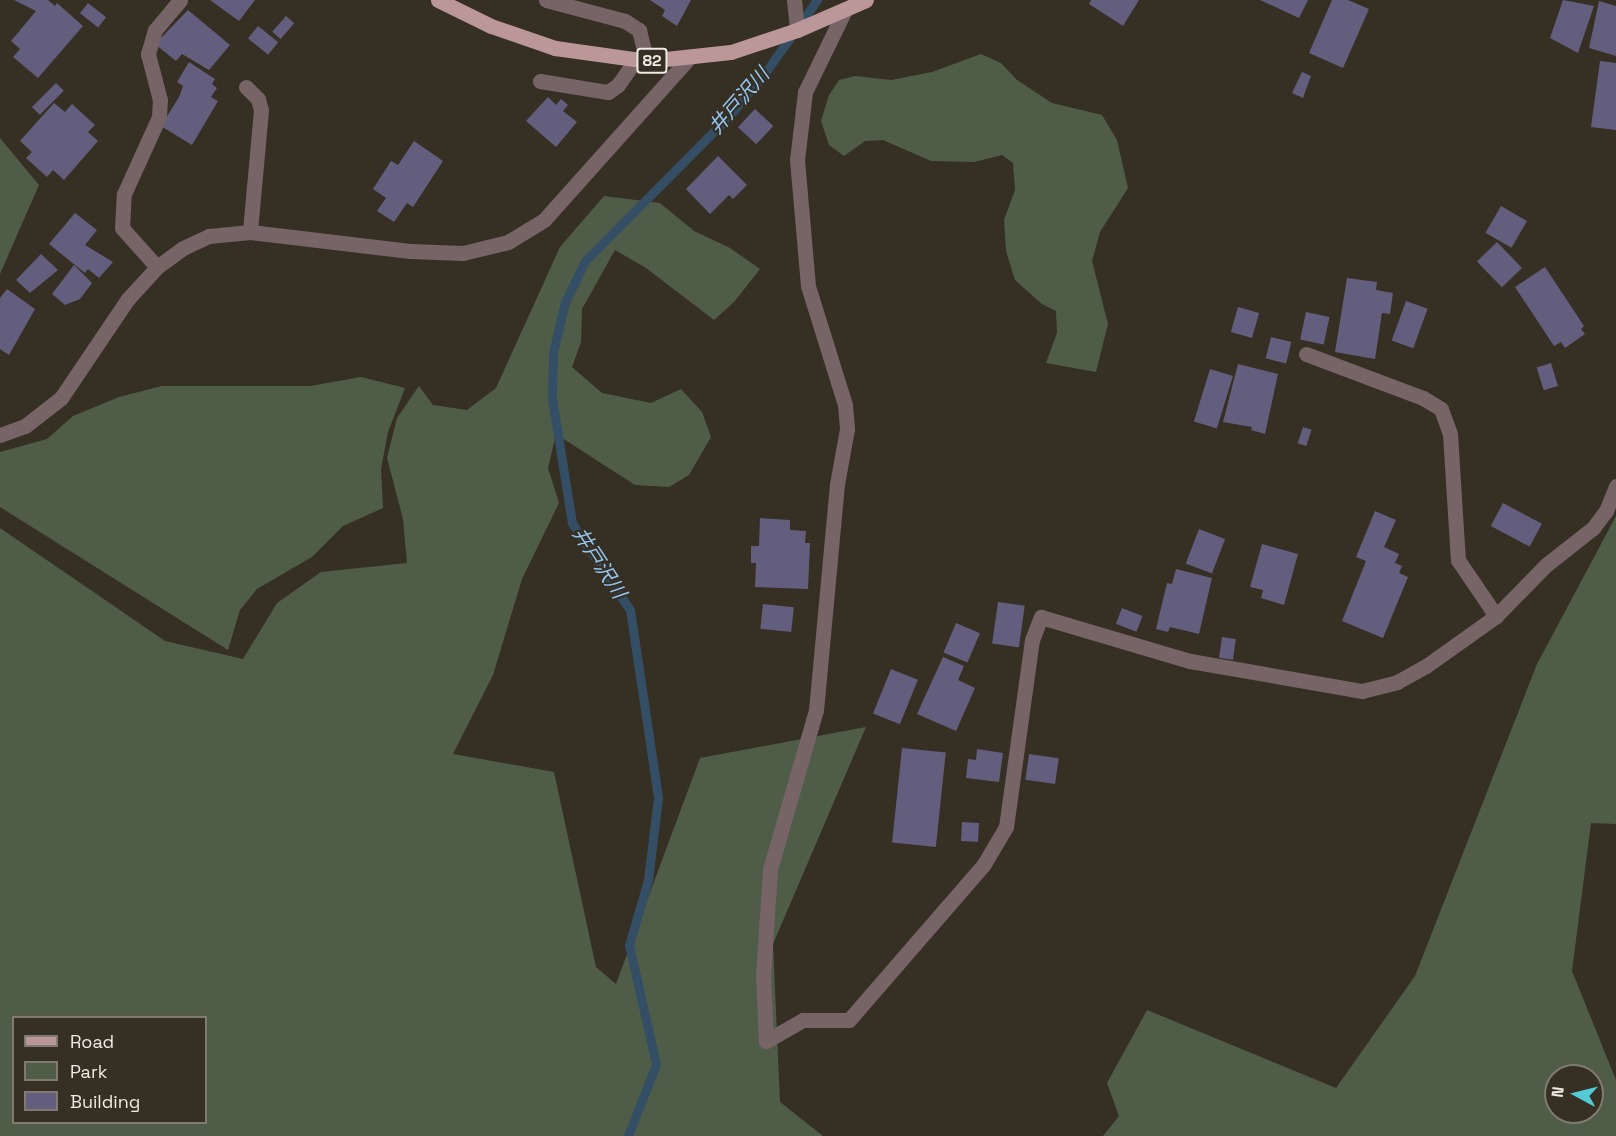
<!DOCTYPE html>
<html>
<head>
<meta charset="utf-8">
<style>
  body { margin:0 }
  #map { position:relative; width:1616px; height:1136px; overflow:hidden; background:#362f24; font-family:"Space Grotesk","Noto Sans JP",sans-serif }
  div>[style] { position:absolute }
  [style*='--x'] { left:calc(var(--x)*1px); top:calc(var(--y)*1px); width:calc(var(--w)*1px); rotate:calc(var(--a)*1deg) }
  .green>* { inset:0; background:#4f5d48 }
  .stream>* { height:9px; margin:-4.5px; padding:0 4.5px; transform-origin:4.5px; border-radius:4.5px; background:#344f65 }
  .building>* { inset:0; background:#645e7e; transform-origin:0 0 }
  .minor>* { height:15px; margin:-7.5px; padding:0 7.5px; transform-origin:7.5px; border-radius:7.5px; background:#766466 }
  .major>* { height:15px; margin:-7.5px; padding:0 7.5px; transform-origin:7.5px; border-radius:7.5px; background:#bb979a }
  span { translate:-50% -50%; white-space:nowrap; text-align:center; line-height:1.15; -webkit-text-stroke:4.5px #362f24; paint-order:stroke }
  .shield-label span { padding:2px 4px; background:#362f24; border:2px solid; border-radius:4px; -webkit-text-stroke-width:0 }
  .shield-label { font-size:16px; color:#efeae3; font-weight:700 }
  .water-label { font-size:20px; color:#94c6f1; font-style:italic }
  .legend { position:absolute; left:12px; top:1016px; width:195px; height:108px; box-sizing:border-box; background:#362f24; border:2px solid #807a70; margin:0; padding:8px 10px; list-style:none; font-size:18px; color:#efeae3 }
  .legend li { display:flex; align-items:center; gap:12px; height:30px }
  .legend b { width:30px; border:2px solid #807a70 }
  .north { position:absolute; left:1544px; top:1064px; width:60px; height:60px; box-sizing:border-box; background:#362f24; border:2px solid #807a70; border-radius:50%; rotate:277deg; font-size:16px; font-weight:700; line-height:24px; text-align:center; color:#efeae3 }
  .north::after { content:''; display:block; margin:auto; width:21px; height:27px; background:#52cbd7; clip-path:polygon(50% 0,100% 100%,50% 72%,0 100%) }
</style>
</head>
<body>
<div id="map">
  <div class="green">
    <i style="clip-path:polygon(981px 54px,1001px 63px,1017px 80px,1052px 103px,1102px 115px,1117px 140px,1128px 188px,1100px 232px,1092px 261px,1108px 324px,1096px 372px,1046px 363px,1057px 333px,1056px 311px,1042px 304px,1015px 280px,1006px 251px,1004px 220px,1015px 190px,1013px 163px,1002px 155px,974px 162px,931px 161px,883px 140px,865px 141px,844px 156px,829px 145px,821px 121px,829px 95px,839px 80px,855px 76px,891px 80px,932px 72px)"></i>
    <i style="clip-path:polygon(0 138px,39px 185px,0 274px)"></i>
    <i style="clip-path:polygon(evenodd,604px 196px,660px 203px,694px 231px,730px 248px,760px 269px,734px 302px,714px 320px,646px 268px,615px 250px,582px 309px,581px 342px,572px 367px,602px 393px,651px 403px,681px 389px,702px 412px,711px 437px,689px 475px,669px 487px,635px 485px,556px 434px,548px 468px,559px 503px,522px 579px,493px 675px,453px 754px,554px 772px,596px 967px,616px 984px,700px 758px,866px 727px,773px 944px,780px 1102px,823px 1136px,0 1136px,0 528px,165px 641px,243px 659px,277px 603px,321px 572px,407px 563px,403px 519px,387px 458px,397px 418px,419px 386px,433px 405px,467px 410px,496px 388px,560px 247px,604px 196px,14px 1018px,206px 1018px,206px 1122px,14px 1122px,14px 1018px)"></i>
    <i style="clip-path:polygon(361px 377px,405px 388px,388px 432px,381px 469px,383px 508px,343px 526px,312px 557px,257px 589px,240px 610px,228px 650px,0 507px,0 452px,47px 439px,73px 416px,119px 397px,162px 386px,310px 386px)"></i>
    <i style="clip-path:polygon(evenodd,1616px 516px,1616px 824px,1591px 823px,1572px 971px,1616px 1080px,1616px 1136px,1103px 1136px,1119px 1116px,1107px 1083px,1147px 1010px,1336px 1088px,1415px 976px,1537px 664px,1616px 516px,1556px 1076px,1592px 1076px,1592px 1112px,1556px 1112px,1556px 1076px)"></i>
  </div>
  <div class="stream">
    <i style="--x:628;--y:1136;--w:77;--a:-68.7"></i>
    <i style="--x:656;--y:1064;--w:122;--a:-102.8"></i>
    <i style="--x:629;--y:945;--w:68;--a:-73.7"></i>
    <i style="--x:648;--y:880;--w:84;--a:-83.1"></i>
    <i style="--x:658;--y:797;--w:189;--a:-98.5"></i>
    <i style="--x:630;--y:610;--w:105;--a:-123.7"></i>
    <i style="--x:572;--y:523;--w:127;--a:-99.1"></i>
    <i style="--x:552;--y:398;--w:45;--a:-88.7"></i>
    <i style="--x:553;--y:353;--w:52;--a:-76.8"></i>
    <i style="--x:565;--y:302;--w:46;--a:-64"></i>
    <i style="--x:585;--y:261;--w:203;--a:-45.2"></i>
    <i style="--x:728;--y:117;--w:52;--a:-49.6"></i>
    <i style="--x:762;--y:77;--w:95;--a:-54.5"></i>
  </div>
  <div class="building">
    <i style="clip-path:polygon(14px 0,48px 0,55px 6px,57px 3px,83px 26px,38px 78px,13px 57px,20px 49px,11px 41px,36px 11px)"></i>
    <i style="clip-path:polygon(210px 0,255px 0,239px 21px)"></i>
    <i style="clip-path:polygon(650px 0,691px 0,677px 26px,662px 16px,665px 10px)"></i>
    <i style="clip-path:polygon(1091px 0,1139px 0,1123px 26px,1089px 4px)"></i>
    <i style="clip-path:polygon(1260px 0,1308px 0,1299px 18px)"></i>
    <i style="clip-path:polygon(1332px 0,1348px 0,1369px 9px,1343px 68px,1309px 53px)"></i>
    <i style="clip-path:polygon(1563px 0,1594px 6px,1578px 53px,1550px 38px)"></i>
    <i style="clip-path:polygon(1599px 1px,1616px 6px,1616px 56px,1589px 48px)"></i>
    <i style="left:88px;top:3px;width:23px;height:13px;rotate:38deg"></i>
    <i style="clip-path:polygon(188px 10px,230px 45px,209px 70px,182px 54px,176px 61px,155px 44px)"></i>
    <i style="left:286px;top:16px;width:11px;height:21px;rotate:41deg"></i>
    <i style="left:258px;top:26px;width:26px;height:16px;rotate:39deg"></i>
    <i style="clip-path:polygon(1600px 61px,1616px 63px,1616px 130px,1591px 127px)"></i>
    <i style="clip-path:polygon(189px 62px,215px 79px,212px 84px,217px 88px,211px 97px,218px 101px,192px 145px,161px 126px,179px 97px,183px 86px,177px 82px)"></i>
    <i style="clip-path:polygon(1302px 72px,1311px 76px,1303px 98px,1292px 93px)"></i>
    <i style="left:56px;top:83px;width:11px;height:34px;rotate:45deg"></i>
    <i style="clip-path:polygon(548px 97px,556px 105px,561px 99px,568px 105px,563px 111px,577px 122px,556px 147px,526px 121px)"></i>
    <i style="clip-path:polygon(54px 103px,65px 112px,72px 104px,95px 125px,88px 132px,98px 141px,64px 180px,53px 170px,47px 177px,26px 158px,32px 152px,20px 141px)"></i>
    <i style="left:755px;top:109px;width:25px;height:25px;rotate:43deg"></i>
    <i style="clip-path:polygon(414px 141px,443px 161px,413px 207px,407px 203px,394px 222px,377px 211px,386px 198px,373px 189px,391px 161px,398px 165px)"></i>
    <i style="clip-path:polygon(718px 156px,747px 185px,733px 199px,729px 195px,710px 214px,686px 189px)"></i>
    <i style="left:1501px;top:206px;width:30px;height:31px;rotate:30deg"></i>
    <i style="clip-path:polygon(75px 213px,97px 230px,85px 245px,113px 262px,99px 278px,88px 269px,85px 273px,49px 244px)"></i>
    <i style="left:1497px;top:242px;width:36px;height:28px;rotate:46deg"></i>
    <i style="clip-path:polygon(41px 254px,58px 270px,30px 293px,16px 280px)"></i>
    <i style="clip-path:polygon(74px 265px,92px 283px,80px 299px,65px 305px,52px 294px)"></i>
    <i style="clip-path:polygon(1545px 267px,1584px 326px,1581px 329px,1585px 334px,1565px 348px,1561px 342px,1554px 346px,1515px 287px)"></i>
    <i style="clip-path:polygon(1347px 278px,1377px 282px,1376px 290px,1393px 293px,1390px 314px,1382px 313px,1375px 359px,1335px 352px)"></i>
    <i style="clip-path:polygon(7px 289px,35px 309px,9px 355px,0 349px,0 298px)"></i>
    <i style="left:1406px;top:301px;width:23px;height:42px;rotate:20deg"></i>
    <i style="left:1238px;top:307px;width:22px;height:26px;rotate:16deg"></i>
    <i style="left:1306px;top:312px;width:24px;height:28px;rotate:12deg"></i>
    <i style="left:1271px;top:337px;width:21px;height:22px;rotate:14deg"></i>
    <i style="left:1551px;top:363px;width:24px;height:15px;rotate:73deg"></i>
    <i style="clip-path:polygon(1238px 364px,1278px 374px,1265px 434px,1251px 430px,1252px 427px,1223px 422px)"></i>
    <i style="left:1210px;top:369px;width:24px;height:55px;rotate:17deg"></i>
    <i style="left:1303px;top:427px;width:9px;height:17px;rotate:18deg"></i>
    <i style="left:1503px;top:503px;width:44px;height:26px;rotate:28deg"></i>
    <i style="clip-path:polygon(1375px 511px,1396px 520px,1384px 547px,1399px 554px,1395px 563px,1402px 566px,1399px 573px,1408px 577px,1383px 638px,1342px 621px,1366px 561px,1356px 557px)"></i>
    <i style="clip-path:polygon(760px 518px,790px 520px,790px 530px,806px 531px,805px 543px,810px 543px,808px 589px,755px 587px,756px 563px,751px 563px,751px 546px,759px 546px)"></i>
    <i style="left:1199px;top:529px;width:28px;height:37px;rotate:21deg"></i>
    <i style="clip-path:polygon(1262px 544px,1298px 554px,1284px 605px,1261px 598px,1263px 590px,1250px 587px)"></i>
    <i style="clip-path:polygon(1176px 569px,1212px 578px,1199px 634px,1170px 627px,1168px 632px,1156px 629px,1167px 583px,1172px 584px)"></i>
    <i style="left:998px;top:602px;width:27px;height:42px;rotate:8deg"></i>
    <i style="left:763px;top:604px;width:31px;height:25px;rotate:6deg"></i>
    <i style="left:1122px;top:608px;width:22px;height:17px;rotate:21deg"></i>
    <i style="left:956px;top:623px;width:26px;height:32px;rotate:23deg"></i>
    <i style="left:1222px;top:637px;width:14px;height:21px;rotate:8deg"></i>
    <i style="clip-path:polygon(943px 657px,964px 666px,958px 680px,975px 688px,956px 731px,917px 714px)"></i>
    <i style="left:891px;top:669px;width:29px;height:48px;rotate:22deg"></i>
    <i style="left:902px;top:748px;width:44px;height:95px;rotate:6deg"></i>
    <i style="clip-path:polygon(977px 749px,1003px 753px,999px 782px,966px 778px,968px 759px,976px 760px)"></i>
    <i style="left:1029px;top:754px;width:30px;height:26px;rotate:8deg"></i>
    <i style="left:962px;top:822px;width:17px;height:19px;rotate:3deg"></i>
  </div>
  <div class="minor">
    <i style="--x:546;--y:0;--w:82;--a:14.9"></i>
    <i style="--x:625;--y:21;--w:17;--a:33"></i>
    <i style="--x:639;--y:30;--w:32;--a:76"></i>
    <i style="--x:794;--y:0;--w:30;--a:84"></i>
    <i style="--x:844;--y:12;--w:89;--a:116"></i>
    <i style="--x:805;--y:92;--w:68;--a:96.7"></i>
    <i style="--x:797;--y:160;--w:126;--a:85"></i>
    <i style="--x:808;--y:286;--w:125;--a:72.7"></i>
    <i style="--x:845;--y:405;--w:24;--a:85"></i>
    <i style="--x:847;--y:429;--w:56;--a:100.3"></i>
    <i style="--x:837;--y:484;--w:227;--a:95.3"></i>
    <i style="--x:816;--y:710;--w:166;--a:106.1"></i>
    <i style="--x:770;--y:869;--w:108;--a:93.7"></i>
    <i style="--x:763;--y:977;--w:64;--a:87.3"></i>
    <i style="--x:766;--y:1041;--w:43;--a:-29.6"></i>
    <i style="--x:803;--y:1020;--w:46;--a:0"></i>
    <i style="--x:849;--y:1020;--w:206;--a:-49.1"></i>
    <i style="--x:984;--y:864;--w:43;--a:-59.3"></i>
    <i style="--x:1006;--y:827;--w:189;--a:-82.1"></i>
    <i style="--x:1032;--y:640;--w:25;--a:-69"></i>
    <i style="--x:1041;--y:617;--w:155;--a:16.5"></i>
    <i style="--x:1190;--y:661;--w:175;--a:9.9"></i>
    <i style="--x:1362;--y:691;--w:36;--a:-14"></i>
    <i style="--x:1397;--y:682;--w:33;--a:-29"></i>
    <i style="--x:1426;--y:666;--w:86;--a:-35.5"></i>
    <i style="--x:1496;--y:616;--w:71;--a:-45.6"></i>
    <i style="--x:1546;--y:565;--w:60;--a:-38.2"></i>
    <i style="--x:1593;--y:528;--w:21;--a:-53"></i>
    <i style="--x:1606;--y:511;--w:27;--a:-68"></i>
    <i style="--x:540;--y:81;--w:69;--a:9.2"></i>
    <i style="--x:608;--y:92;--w:12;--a:-35"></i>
    <i style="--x:618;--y:85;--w:29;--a:-55"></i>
    <i style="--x:246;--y:87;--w:17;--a:45"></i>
    <i style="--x:258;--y:99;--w:11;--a:75"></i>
    <i style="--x:261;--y:110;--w:122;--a:95.2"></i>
    <i style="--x:157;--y:267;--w:52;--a:-131.9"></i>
    <i style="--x:122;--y:228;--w:34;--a:-87"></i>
    <i style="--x:124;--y:194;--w:85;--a:-65.6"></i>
    <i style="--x:159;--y:117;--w:17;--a:-87"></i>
    <i style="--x:160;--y:100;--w:48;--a:-104.6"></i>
    <i style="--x:148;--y:54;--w:25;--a:-74"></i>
    <i style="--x:155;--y:30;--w:39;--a:-50"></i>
    <i style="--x:1306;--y:354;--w:125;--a:20.6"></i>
    <i style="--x:1423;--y:398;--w:21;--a:31"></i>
    <i style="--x:1441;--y:409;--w:27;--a:70"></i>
    <i style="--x:1450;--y:434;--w:126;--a:86.4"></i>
    <i style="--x:1458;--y:560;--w:68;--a:55.8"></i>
    <i style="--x:0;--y:435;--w:27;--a:-20"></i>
    <i style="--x:25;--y:426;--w:46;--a:-37.9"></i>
    <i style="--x:61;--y:398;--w:118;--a:-56"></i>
    <i style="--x:127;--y:300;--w:45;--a:-47.7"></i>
    <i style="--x:157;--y:267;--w:32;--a:-36"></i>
    <i style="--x:183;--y:248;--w:29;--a:-25"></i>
    <i style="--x:209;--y:236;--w:41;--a:-5.6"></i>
    <i style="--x:250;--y:232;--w:161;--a:6.8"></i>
    <i style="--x:410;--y:251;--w:53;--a:2.2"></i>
    <i style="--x:463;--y:253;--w:46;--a:-13.7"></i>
    <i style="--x:508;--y:242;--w:42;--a:-31.4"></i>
    <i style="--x:544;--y:220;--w:216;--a:-48.2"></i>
  </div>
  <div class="major">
    <i style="--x:438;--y:0;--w:59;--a:26.1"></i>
    <i style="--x:491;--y:26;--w:68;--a:19"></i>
    <i style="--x:555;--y:48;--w:93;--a:8"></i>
    <i style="--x:647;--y:61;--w:84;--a:-6.1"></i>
    <i style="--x:731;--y:52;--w:70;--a:-18.4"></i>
    <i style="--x:797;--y:30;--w:75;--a:-23.5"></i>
  </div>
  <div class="shield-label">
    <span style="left:652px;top:61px">82</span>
  </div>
  <div class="water-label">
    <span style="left:739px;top:101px;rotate:-49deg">井戸沢川</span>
    <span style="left:599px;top:563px;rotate:57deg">井戸沢川</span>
  </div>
  <ul class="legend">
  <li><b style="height:8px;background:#bb979a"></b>Road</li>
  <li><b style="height:16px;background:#4f5d48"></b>Park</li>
  <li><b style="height:16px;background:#645e7e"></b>Building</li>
  </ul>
  <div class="north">N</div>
</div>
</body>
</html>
